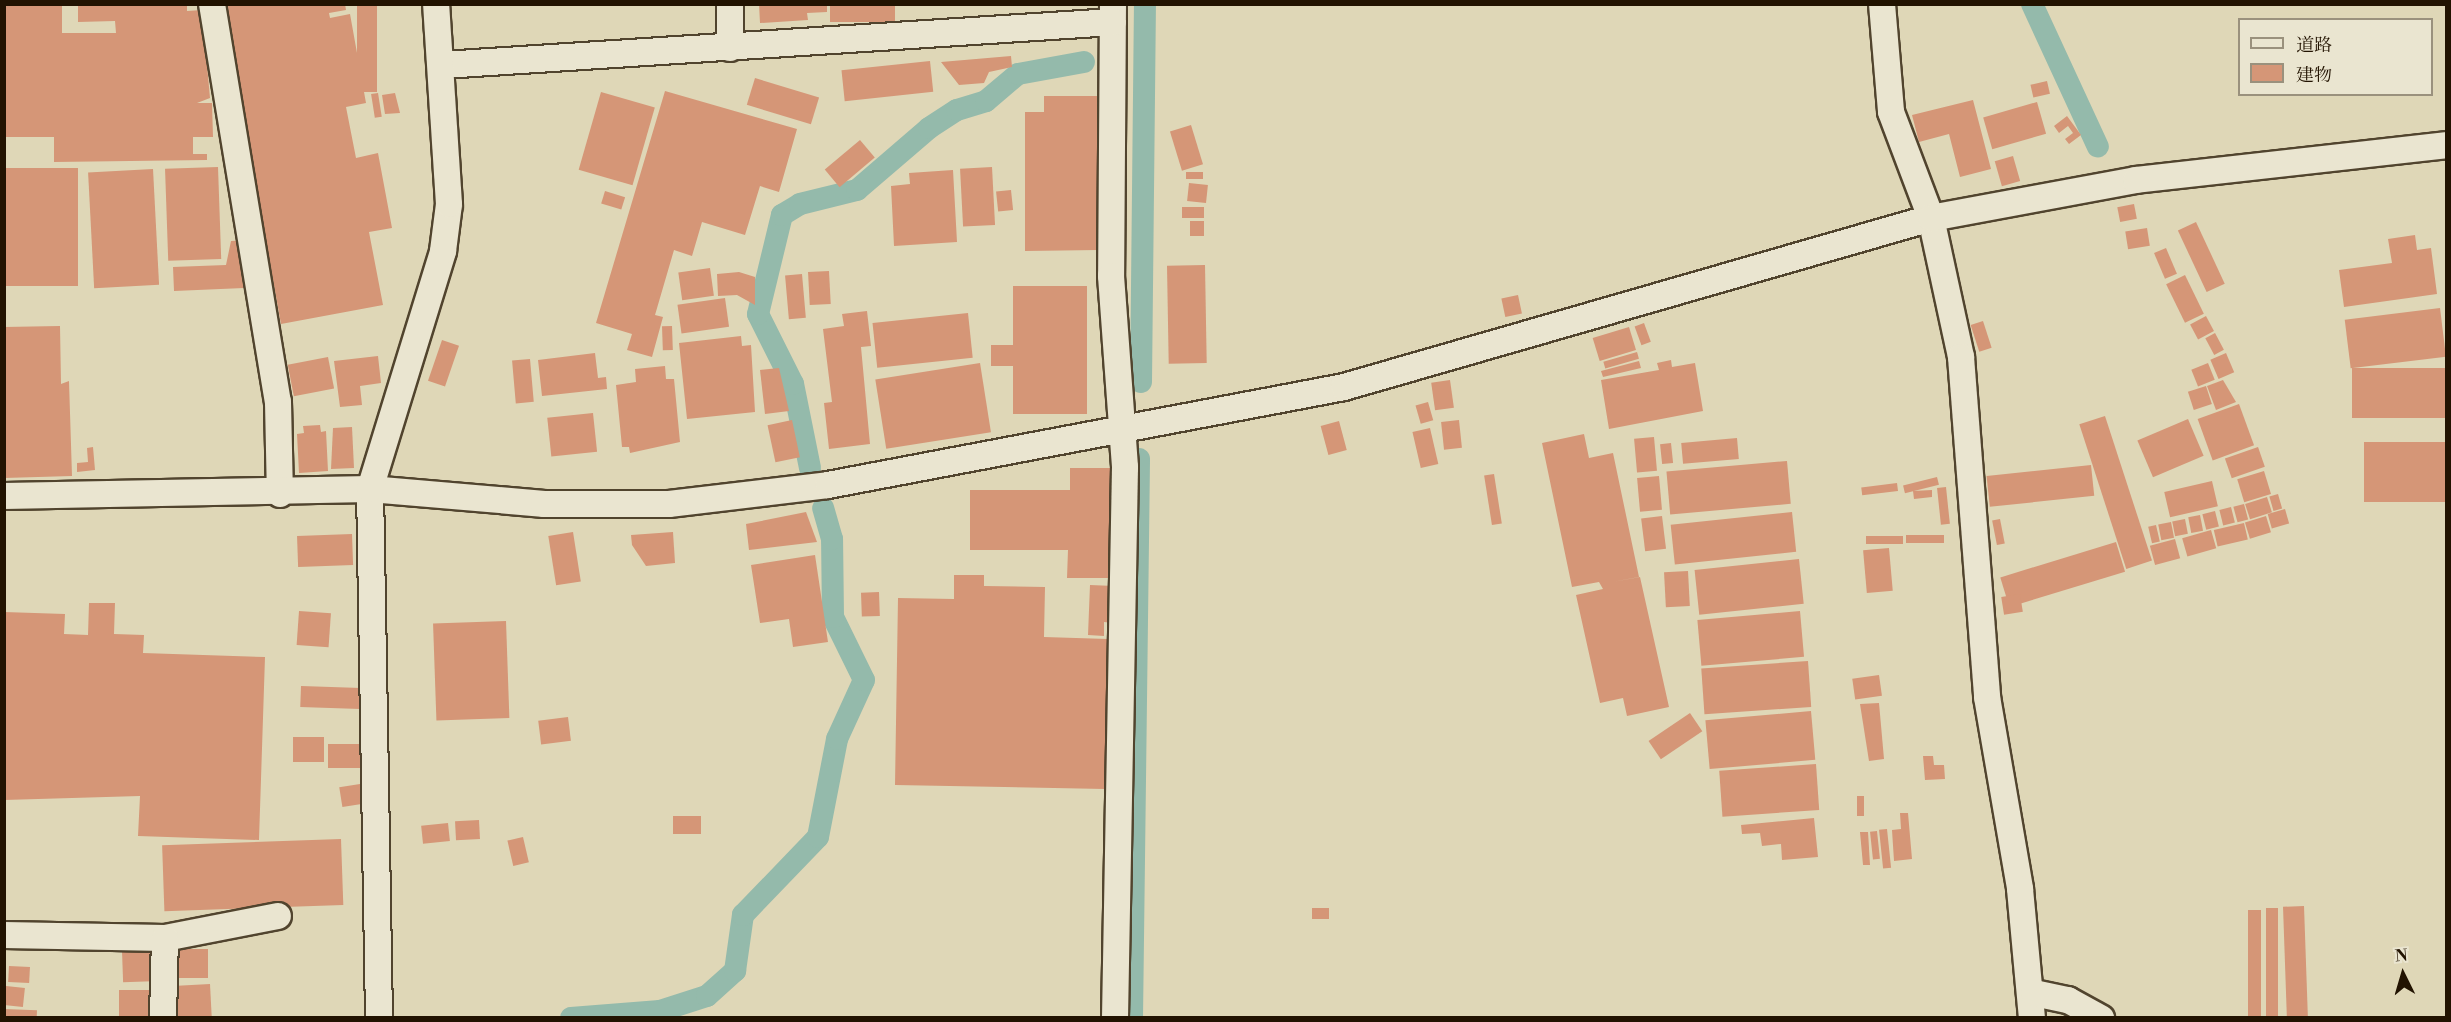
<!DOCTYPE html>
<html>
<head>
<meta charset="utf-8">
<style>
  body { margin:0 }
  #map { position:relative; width:2451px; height:1022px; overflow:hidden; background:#dfd7b7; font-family:"Libre Bodoni","Noto Serif JP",serif }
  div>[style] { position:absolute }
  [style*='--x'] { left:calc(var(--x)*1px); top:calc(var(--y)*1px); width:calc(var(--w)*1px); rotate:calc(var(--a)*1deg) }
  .canal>* { height:22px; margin:-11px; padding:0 11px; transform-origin:11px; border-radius:11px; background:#94baab }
  .building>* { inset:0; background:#d59677; transform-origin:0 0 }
  .roads { filter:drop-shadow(2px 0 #51442e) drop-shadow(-2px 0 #51442e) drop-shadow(0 2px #51442e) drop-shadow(0 -2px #51442e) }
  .minor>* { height:26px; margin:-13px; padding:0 13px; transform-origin:13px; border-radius:13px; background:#eae5d0 }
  span { translate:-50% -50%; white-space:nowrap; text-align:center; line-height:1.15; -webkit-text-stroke:5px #eae5d0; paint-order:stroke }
  .frame { position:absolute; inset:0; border:6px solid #221301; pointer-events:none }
  .legend { position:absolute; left:2238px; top:18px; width:195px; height:78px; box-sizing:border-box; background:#eae5d0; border:2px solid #9a917d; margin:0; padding:8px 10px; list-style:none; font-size:18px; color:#221301 }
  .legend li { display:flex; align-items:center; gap:12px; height:30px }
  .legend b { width:30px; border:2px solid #9a917d }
  .north { position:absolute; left:2373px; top:944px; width:60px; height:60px; -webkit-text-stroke:4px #eae5d0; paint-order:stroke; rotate:355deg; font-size:16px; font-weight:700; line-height:24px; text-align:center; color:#221301 }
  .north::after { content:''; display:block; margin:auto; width:21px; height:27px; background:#221301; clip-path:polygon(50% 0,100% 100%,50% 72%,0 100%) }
</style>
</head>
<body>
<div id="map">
  <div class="canal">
    <i style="--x:2032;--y:4;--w:157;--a:65.2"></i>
    <i style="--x:1141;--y:382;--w:378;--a:-89.4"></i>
    <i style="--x:810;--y:468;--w:86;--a:-101.4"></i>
    <i style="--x:793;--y:384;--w:78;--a:-116.6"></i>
    <i style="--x:758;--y:314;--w:102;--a:-76.4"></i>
    <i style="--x:782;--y:215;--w:21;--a:-31"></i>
    <i style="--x:800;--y:204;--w:59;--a:-13.8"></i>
    <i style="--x:857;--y:190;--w:95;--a:-40.7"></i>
    <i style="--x:929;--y:128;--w:33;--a:-33"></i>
    <i style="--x:957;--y:110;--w:30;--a:-17"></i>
    <i style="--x:986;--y:101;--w:42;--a:-40.2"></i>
    <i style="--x:1018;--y:74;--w:67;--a:-10.3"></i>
    <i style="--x:571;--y:1018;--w:89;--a:-4.5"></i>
    <i style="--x:660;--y:1011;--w:49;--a:-17.7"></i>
    <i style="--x:707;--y:996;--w:38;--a:-42"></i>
    <i style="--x:735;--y:971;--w:57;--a:-81.9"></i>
    <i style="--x:743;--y:915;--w:108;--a:-46.1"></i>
    <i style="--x:818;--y:837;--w:100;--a:-79"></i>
    <i style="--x:837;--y:739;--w:65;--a:-65.4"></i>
    <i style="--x:864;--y:680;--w:70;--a:-116.2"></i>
    <i style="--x:833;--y:617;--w:78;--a:-90.7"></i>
    <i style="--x:832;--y:539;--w:32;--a:-106"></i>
    <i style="--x:1132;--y:1018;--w:559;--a:-89.28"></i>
  </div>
  <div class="building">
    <i style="clip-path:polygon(4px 4px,62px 4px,62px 33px,116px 33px,115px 21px,78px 22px,78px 4px,187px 4px,187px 11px,202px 10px,210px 98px,197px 103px,212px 103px,213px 137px,193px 137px,193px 154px,207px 154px,207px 160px,54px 162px,54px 137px,4px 137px)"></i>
    <i style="clip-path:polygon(223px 4px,345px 4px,346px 10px,329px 13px,330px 18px,350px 14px,366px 103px,346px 107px,356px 158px,378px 153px,392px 228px,369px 232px,383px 305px,281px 324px)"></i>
    <i style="left:357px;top:4px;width:20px;height:88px"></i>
    <i style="clip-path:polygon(759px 4px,827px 4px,827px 12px,807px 13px,808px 20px,760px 23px)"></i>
    <i style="left:830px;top:4px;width:65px;height:18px"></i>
    <i style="clip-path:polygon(1011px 56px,1012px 67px,989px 72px,984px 83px,959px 85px,941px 62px)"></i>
    <i style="left:930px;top:61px;width:31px;height:89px;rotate:84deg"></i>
    <i style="left:755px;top:78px;width:67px;height:28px;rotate:17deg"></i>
    <i style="left:2047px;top:81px;width:13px;height:17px;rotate:77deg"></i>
    <i style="clip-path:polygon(665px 91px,797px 129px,779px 192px,760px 186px,745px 235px,702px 222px,692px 256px,674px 250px,655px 315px,663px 317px,652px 357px,627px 350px,632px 334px,596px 323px)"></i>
    <i style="left:601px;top:92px;width:56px;height:81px;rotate:16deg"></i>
    <i style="left:378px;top:93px;width:24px;height:7px;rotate:81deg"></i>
    <i style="clip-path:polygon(395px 93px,400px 113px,385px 114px,382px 95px)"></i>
    <i style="clip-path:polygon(1044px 96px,1097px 96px,1098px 250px,1025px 251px,1025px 112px,1044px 112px)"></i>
    <i style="clip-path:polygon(1973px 100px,1991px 169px,1960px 177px,1949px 134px,1919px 142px,1912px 115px)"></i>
    <i style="left:2037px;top:102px;width:33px;height:56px;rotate:74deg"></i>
    <i style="clip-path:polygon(2067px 116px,2081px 135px,2069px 144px,2065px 139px,2073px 133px,2068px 126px,2059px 133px,2054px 126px)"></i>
    <i style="left:1191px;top:125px;width:41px;height:22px;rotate:73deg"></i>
    <i style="left:860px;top:140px;width:23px;height:46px;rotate:50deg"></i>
    <i style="left:2013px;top:156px;width:26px;height:19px;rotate:74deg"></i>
    <i style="left:218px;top:167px;width:92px;height:53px;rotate:88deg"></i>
    <i style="left:992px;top:167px;width:58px;height:32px;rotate:87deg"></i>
    <i style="left:78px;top:168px;width:118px;height:74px;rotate:90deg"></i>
    <i style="left:153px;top:169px;width:116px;height:65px;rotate:87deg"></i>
    <i style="clip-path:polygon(953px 170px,957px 242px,894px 246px,891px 186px,910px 184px,909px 173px)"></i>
    <i style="left:1186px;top:172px;width:17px;height:7px"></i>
    <i style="left:1189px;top:183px;width:19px;height:18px;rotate:6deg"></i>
    <i style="left:1011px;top:190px;width:20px;height:15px;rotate:84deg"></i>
    <i style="left:605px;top:191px;width:21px;height:13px;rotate:17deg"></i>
    <i style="left:2134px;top:204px;width:15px;height:17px;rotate:79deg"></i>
    <i style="left:1182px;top:207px;width:22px;height:11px"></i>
    <i style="left:1190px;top:221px;width:14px;height:15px"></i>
    <i style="left:2196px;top:222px;width:68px;height:20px;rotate:65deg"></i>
    <i style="left:2147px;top:228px;width:18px;height:22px;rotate:81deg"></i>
    <i style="clip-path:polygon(2415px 235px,2417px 250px,2431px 248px,2437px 294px,2344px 307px,2339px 270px,2392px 263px,2388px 239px)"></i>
    <i style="clip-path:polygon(248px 240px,244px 288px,174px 291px,173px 267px,226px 265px,231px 241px)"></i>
    <i style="left:2166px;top:248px;width:28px;height:13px;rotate:67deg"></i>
    <i style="left:1205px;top:265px;width:98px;height:38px;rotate:89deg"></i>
    <i style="left:710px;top:268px;width:28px;height:32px;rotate:82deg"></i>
    <i style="left:829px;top:271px;width:33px;height:21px;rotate:87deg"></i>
    <i style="clip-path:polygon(739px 272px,755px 277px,755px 305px,737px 295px,718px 296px,717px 274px)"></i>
    <i style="left:802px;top:274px;width:44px;height:17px;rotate:85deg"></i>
    <i style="left:2185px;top:275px;width:43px;height:21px;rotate:64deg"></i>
    <i style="clip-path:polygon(1013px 286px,1087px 286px,1087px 414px,1013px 414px,1013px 366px,991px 366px,991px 345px,1013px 345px)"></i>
    <i style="left:1518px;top:295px;width:19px;height:17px;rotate:78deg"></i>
    <i style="left:725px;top:298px;width:29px;height:48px;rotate:82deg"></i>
    <i style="left:2440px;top:308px;width:49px;height:96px;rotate:83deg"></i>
    <i style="clip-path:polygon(867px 311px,871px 346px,861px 347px,870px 444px,829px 449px,824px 403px,832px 402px,823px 329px,844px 326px,842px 314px)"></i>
    <i style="left:968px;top:313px;width:45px;height:96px;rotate:84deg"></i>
    <i style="left:2206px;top:316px;width:17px;height:18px;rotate:62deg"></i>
    <i style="left:1983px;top:321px;width:28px;height:13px;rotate:72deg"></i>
    <i style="left:1644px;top:323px;width:20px;height:10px;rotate:70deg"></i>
    <i style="clip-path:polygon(60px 326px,61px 384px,69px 381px,72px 476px,4px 478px,4px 327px)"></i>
    <i style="left:672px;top:326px;width:24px;height:10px;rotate:88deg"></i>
    <i style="left:1629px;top:327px;width:24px;height:38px;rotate:73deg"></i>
    <i style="left:2215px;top:333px;width:19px;height:11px;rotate:62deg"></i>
    <i style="clip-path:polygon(741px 336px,742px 346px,751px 345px,755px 412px,687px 419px,679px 343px)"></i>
    <i style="left:442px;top:340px;width:18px;height:43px;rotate:19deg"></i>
    <i style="left:1637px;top:352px;width:7px;height:35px;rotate:74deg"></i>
    <i style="clip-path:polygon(595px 353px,598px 378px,606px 377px,607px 389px,542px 396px,538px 360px)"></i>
    <i style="left:2226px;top:353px;width:21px;height:17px;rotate:67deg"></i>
    <i style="clip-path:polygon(378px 356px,381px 383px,360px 386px,362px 405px,340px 407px,334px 361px)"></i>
    <i style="left:328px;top:357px;width:32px;height:41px;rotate:79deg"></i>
    <i style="left:530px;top:359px;width:43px;height:18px;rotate:85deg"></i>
    <i style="clip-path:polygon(1671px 360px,1672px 367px,1695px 363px,1703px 411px,1609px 429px,1601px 380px,1659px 370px,1657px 363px)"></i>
    <i style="clip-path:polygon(1639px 361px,1641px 368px,1603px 377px,1601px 371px)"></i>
    <i style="left:980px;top:363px;width:70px;height:106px;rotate:81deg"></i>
    <i style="left:2208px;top:363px;width:18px;height:18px;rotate:68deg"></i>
    <i style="clip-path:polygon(665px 366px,666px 379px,674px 379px,680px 442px,630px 453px,629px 447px,622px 447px,616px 385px,636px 382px,635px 369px)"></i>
    <i style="clip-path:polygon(779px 368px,789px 411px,765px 414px,760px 370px)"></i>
    <i style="left:2446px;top:368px;width:50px;height:94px;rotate:90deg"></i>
    <i style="left:1450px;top:380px;width:28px;height:19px;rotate:82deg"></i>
    <i style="clip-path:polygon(2223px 380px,2236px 402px,2216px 410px,2207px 386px)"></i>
    <i style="left:2206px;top:386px;width:19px;height:19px;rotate:72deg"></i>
    <i style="left:1428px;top:402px;width:19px;height:13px;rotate:74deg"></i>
    <i style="left:2239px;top:404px;width:44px;height:44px;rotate:70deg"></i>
    <i style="left:593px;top:413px;width:39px;height:46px;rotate:84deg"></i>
    <i style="left:2105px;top:416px;width:152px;height:27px;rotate:72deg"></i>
    <i style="left:2188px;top:419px;width:40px;height:55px;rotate:67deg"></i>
    <i style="left:792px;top:420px;width:38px;height:25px;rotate:78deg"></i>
    <i style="left:1459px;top:420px;width:28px;height:18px;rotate:84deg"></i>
    <i style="left:1339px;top:421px;width:30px;height:19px;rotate:75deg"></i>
    <i style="clip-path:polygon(320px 425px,321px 432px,326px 431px,328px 471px,299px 473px,297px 434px,304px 433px,303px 426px)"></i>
    <i style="clip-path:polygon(352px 427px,354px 468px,331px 469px,333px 428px)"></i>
    <i style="left:1430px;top:428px;width:37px;height:18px;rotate:77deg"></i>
    <i style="clip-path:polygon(1584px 434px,1589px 458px,1613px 453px,1639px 577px,1612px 582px,1640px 577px,1669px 707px,1627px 716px,1623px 698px,1600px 703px,1576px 595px,1603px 589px,1599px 582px,1572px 587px,1542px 443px)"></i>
    <i style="left:1654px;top:437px;width:34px;height:20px;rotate:85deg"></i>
    <i style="left:1737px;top:438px;width:21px;height:56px;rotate:85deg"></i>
    <i style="left:2446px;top:442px;width:60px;height:82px;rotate:90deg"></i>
    <i style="left:1671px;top:443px;width:20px;height:11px;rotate:84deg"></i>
    <i style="clip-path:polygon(93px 447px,95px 470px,77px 472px,77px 463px,88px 462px,87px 448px)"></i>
    <i style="left:2258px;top:447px;width:21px;height:35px;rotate:71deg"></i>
    <i style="left:1787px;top:461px;width:43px;height:121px;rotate:85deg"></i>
    <i style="left:2091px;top:465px;width:31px;height:105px;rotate:84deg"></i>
    <i style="clip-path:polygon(1070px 468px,1113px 468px,1113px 578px,1067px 578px,1068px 550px,970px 550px,970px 490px,1070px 490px)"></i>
    <i style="left:2264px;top:471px;width:24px;height:28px;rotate:73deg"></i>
    <i style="left:1494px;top:474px;width:50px;height:10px;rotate:81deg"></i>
    <i style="left:1659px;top:476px;width:34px;height:22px;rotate:85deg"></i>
    <i style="left:1937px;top:477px;width:8px;height:35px;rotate:76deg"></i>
    <i style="left:2212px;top:481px;width:26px;height:49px;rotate:77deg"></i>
    <i style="left:1897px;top:483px;width:8px;height:36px;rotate:83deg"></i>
    <i style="left:1946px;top:487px;width:37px;height:9px;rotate:84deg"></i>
    <i style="clip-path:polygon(1932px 490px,1932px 497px,1914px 499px,1913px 491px)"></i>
    <i style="left:2278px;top:494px;width:15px;height:9px;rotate:74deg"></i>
    <i style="left:2267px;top:497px;width:16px;height:23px;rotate:72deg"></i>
    <i style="left:2244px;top:504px;width:16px;height:11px;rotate:75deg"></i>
    <i style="left:2231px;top:507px;width:16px;height:12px;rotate:76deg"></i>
    <i style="left:2285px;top:509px;width:15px;height:18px;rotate:74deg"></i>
    <i style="left:2215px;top:511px;width:16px;height:13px;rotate:76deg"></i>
    <i style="clip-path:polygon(806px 512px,817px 542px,749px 550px,746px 524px)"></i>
    <i style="left:1792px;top:512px;width:40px;height:122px;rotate:84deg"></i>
    <i style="left:2200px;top:515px;width:16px;height:12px;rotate:79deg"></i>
    <i style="left:1662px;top:516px;width:33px;height:21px;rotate:83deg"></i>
    <i style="left:2266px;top:516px;width:17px;height:22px;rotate:73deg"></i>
    <i style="left:2000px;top:519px;width:25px;height:8px;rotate:79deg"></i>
    <i style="left:2185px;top:519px;width:15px;height:13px;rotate:79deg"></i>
    <i style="left:2171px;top:522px;width:16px;height:13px;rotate:79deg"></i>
    <i style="left:2244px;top:523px;width:17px;height:31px;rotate:77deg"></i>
    <i style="left:2156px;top:525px;width:17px;height:8px;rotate:77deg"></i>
    <i style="left:2211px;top:530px;width:19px;height:30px;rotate:74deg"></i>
    <i style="left:573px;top:532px;width:50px;height:25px;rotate:81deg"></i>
    <i style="clip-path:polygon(673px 532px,675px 563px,646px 566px,632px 545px,631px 535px)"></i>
    <i style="left:352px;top:534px;width:31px;height:55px;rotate:88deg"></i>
    <i style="left:1944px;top:535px;width:8px;height:38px;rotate:90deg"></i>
    <i style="left:1903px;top:536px;width:8px;height:37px;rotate:90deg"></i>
    <i style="left:2175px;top:539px;width:20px;height:26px;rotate:75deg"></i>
    <i style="left:2116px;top:542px;width:31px;height:121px;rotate:73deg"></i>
    <i style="left:1889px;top:548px;width:43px;height:26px;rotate:85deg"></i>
    <i style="clip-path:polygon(815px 555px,828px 642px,793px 647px,789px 619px,760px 623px,751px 565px)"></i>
    <i style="left:1799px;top:559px;width:45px;height:105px;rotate:84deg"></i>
    <i style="left:1688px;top:571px;width:35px;height:24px;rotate:87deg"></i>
    <i style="clip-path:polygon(954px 575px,984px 575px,984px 586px,1045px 587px,1044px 637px,1108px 639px,1105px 789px,895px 785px,898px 598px,954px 599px)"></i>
    <i style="clip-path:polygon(1090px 585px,1114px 586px,1113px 623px,1104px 622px,1104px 636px,1088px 635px)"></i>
    <i style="left:879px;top:592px;width:24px;height:18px;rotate:88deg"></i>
    <i style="left:2020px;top:594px;width:18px;height:19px;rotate:81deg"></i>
    <i style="clip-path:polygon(89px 603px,115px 603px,114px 634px,144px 635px,143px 653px,265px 657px,259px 840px,138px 836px,140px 796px,4px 800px,4px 612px,65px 614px,64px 634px,88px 635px)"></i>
    <i style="left:299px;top:611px;width:32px;height:34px;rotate:4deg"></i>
    <i style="left:1800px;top:611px;width:46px;height:103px;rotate:85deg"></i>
    <i style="left:506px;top:621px;width:97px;height:73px;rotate:88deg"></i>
    <i style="left:1808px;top:661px;width:46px;height:107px;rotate:86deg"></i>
    <i style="left:1879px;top:675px;width:21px;height:27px;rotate:82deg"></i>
    <i style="left:301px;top:686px;width:60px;height:21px;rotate:2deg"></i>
    <i style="clip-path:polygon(1879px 703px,1884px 759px,1869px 761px,1860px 704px)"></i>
    <i style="left:1811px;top:711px;width:49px;height:106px;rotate:85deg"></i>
    <i style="left:1690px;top:713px;width:22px;height:50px;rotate:56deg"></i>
    <i style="left:568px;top:717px;width:24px;height:30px;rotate:83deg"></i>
    <i style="left:293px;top:737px;width:31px;height:25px"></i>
    <i style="left:328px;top:744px;width:32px;height:24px"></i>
    <i style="clip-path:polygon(1923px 756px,1933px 756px,1934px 765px,1944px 765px,1945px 779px,1925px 780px)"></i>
    <i style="left:1816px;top:764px;width:46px;height:97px;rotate:86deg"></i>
    <i style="left:360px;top:784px;width:20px;height:21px;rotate:81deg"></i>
    <i style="left:1857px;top:796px;width:7px;height:20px"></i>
    <i style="clip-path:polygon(1900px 813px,1908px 813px,1912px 859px,1894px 861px,1892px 830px,1901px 829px)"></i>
    <i style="left:673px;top:816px;width:28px;height:18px"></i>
    <i style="clip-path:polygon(1814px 818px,1818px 857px,1782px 860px,1781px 844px,1762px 846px,1760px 833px,1742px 834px,1741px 825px)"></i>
    <i style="left:479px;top:820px;width:19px;height:24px;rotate:87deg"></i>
    <i style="left:448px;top:823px;width:18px;height:27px;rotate:84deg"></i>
    <i style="left:1887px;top:829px;width:39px;height:8px;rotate:84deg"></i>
    <i style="left:1877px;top:831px;width:28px;height:7px;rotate:84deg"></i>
    <i style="clip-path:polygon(1860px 832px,1868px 832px,1870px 865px,1863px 865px)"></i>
    <i style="left:523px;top:837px;width:26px;height:16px;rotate:77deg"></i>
    <i style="left:341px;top:839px;width:66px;height:179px;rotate:88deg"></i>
    <i style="left:2304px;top:906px;width:112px;height:21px;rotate:88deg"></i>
    <i style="left:1312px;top:908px;width:17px;height:11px"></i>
    <i style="left:2266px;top:908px;width:12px;height:110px"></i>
    <i style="left:2248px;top:910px;width:13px;height:108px"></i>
    <i style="left:173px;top:949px;width:35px;height:29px"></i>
    <i style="left:158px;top:950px;width:31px;height:36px;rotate:88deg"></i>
    <i style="left:9px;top:966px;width:21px;height:16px;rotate:3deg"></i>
    <i style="left:210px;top:984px;width:33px;height:37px;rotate:87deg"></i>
    <i style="left:6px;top:986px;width:19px;height:19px;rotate:6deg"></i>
    <i style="left:119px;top:990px;width:36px;height:28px"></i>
    <i style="left:4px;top:1009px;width:33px;height:9px;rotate:2deg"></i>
  </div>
  <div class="roads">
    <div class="minor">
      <i style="--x:212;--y:4;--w:403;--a:80.6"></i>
      <i style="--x:278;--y:402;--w:92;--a:88.8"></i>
      <i style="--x:1113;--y:4;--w:272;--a:90.4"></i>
      <i style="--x:1111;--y:276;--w:192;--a:85.8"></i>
      <i style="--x:1125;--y:467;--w:551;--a:91.04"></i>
      <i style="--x:1882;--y:4;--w:108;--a:85.2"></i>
      <i style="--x:1891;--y:112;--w:113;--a:69.3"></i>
      <i style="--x:1931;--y:218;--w:142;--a:77.8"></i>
      <i style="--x:1961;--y:357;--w:341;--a:85.6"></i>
      <i style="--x:1987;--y:697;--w:195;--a:80.2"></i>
      <i style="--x:2020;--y:889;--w:130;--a:84.7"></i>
      <i style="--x:730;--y:48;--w:44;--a:-90"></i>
      <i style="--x:443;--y:65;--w:671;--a:-3.67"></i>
      <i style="--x:4;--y:496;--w:366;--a:-1.1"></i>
      <i style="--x:370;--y:489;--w:175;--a:4.9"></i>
      <i style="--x:544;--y:504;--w:125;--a:0"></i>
      <i style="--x:669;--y:504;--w:160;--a:-6.8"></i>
      <i style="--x:828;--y:485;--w:525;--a:-10.75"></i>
      <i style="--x:1344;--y:387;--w:611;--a:-16.06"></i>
      <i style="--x:1931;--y:218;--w:208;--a:-10.5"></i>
      <i style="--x:2136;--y:180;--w:312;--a:-6.4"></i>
      <i style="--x:4;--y:935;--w:161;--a:1.1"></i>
      <i style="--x:165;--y:938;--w:115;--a:-11"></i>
      <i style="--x:2034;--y:993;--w:35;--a:12"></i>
      <i style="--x:2068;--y:1000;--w:38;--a:29"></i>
      <i style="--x:163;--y:1018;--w:80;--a:-88.6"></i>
      <i style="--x:379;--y:1018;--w:529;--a:-90.97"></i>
      <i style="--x:370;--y:489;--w:249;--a:-72.9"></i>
      <i style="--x:443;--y:251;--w:47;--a:-82.7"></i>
      <i style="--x:449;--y:204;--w:200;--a:-93.7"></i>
    </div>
  </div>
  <div class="frame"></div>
  <ul class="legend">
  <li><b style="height:8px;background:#eae5d0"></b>道路</li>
  <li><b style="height:16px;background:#d59677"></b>建物</li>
  </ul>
  <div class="north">N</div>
</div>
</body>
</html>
